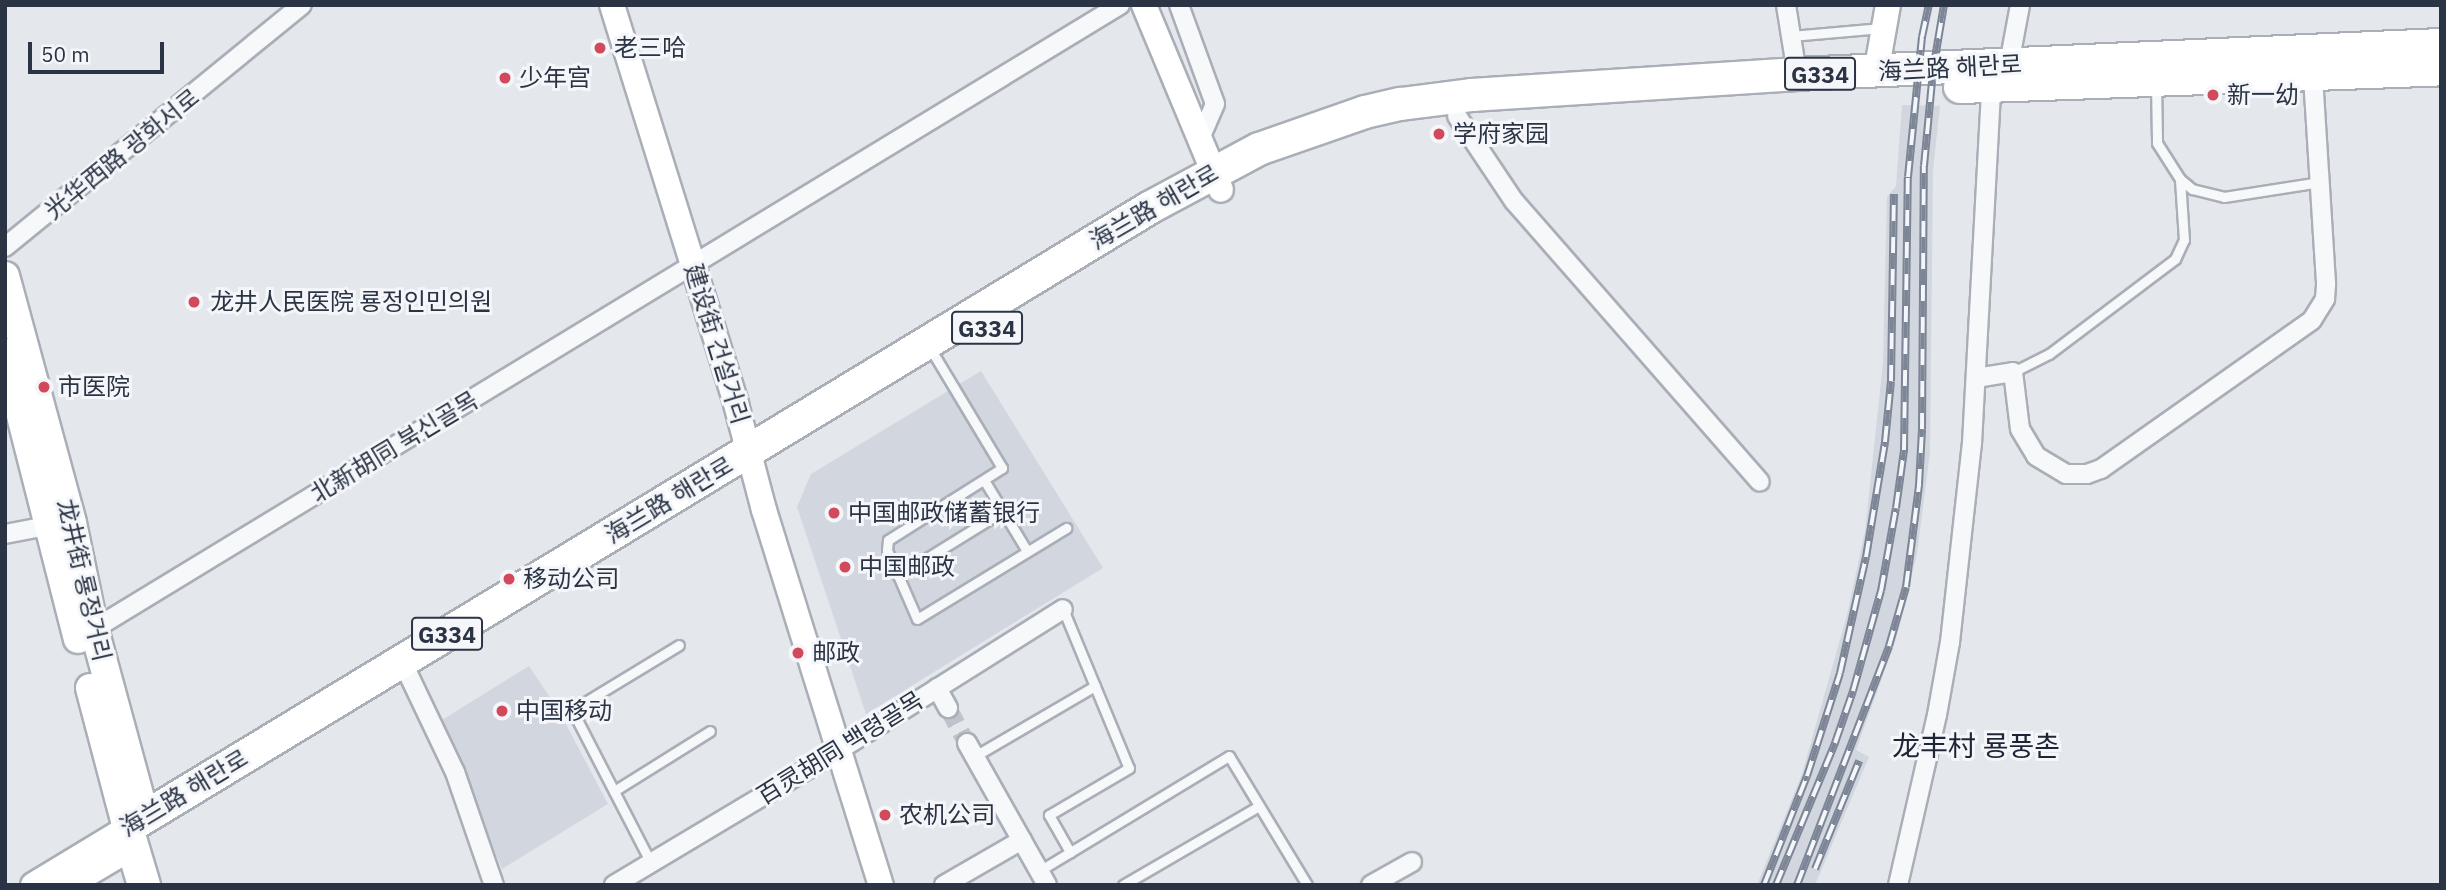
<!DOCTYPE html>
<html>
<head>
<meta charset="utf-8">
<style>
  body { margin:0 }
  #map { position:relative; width:2446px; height:890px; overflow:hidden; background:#e4e7ec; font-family:"IBM Plex Sans","Noto Sans SC","Noto Sans KR",sans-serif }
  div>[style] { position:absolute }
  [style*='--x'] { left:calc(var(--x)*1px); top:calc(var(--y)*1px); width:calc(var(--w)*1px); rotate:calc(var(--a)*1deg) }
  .built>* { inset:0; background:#d2d6de }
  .street-tunnel>* { height:18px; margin-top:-9px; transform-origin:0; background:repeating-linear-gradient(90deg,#bfc3cb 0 18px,transparent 0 27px) }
  .roads { filter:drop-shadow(2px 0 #a9aeb7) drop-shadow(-2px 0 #a9aeb7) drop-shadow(0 2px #a9aeb7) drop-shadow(0 -2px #a9aeb7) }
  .lane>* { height:9px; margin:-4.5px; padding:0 4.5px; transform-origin:4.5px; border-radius:4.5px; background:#f7f8fa }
  .street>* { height:18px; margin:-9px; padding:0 9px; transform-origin:9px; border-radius:9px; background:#f7f8fa }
  .secondary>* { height:24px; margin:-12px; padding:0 12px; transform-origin:12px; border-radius:12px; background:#fff }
  .primary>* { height:28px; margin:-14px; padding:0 14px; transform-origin:14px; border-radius:14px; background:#fff }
  .highway>* { height:32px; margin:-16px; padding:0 16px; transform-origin:16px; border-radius:16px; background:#fff }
  .rail>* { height:8px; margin-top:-4px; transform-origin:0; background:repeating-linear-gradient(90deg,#f4f6f9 0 16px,#7d8696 0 32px); box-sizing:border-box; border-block:2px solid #7d8696 }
  .dots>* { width:19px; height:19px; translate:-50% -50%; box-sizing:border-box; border:4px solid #f4f6f9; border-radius:50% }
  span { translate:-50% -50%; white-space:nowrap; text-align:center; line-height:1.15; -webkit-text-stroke:6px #f4f6f9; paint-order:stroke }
  .shield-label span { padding:2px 5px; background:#f4f6f9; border:2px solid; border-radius:5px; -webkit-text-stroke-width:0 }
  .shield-label { font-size:23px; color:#2b3445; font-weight:700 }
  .poi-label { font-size:24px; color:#2b3445 }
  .left { translate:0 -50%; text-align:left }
  .street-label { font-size:24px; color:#2b3445 }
  .quarter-label { font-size:28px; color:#1d2536 }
  .frame { position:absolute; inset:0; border:7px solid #2b3445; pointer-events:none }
  .scale { position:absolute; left:28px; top:42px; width:136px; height:32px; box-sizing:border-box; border:4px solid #2b3445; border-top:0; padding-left:9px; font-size:21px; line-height:24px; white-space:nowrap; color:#2b3445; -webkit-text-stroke:5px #f4f6f9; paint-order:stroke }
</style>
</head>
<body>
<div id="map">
  <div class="built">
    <i style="clip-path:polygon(1902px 105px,1940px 106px,1933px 170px,1930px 452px,1917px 554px,1896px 639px,1856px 750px,1869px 757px,1815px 885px,1757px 885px,1802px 774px,1847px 615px,1865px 531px,1883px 363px,1887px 197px,1896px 186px)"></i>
    <i style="clip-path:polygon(981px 371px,1103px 568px,866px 714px,797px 507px,811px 474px)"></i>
    <i style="clip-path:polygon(529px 666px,559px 711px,608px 804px,502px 869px,442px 720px)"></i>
  </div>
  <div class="street-tunnel">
    <i style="--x:948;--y:708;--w:40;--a:62"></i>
  </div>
  <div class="roads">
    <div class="lane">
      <i style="--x:1791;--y:36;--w:91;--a:-5"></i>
      <i style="--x:2156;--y:83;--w:60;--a:89"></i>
      <i style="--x:2157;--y:143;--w:43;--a:57.4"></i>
      <i style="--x:2180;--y:179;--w:16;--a:40"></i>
      <i style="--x:2192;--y:189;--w:33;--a:14"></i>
      <i style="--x:2224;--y:197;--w:97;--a:-8.9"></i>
      <i style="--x:930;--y:348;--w:140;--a:59"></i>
      <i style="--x:1002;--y:468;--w:135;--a:147.7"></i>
      <i style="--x:888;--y:540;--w:10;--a:96"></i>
      <i style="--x:887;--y:550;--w:75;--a:66.5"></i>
      <i style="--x:917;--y:619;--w:175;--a:-31.4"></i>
      <i style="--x:2013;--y:372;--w:40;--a:-26.6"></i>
      <i style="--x:2049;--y:354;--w:158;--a:-37"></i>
      <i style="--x:2175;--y:259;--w:21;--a:-65"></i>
      <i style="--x:2184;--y:240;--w:61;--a:-93.8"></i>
      <i style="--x:984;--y:480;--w:83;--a:58.8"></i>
      <i style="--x:898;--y:576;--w:123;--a:-31.8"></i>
      <i style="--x:1063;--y:609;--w:172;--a:67.5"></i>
      <i style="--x:1129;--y:768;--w:93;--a:149.6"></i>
      <i style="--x:1049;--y:815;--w:43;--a:60.4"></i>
      <i style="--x:975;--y:756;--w:139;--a:-30.3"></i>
      <i style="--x:614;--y:791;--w:113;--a:-32"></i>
      <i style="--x:651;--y:863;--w:172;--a:-117.3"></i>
      <i style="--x:572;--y:710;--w:125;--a:-31.3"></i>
      <i style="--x:1039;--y:871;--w:222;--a:-31.2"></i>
      <i style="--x:1229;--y:756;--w:151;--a:58.8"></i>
      <i style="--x:1123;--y:885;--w:157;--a:-30.2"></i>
    </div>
    <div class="street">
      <i style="--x:1179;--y:5;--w:105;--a:70"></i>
      <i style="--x:1215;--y:104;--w:40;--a:113.4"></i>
      <i style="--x:1786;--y:5;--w:70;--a:80.9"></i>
      <i style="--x:2009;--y:64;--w:60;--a:-79.4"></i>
      <i style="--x:1457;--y:116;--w:102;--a:56.2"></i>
      <i style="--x:1514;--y:201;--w:373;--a:48.8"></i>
      <i style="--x:5;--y:247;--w:383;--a:-39.2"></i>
      <i style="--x:1976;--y:378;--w:37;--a:-9"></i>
      <i style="--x:2013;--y:372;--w:57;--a:83"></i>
      <i style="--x:2020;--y:429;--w:31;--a:59"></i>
      <i style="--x:2036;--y:456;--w:35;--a:31"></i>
      <i style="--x:2066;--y:474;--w:21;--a:0"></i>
      <i style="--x:2087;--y:474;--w:15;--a:-20"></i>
      <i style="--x:2101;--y:469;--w:258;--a:-35.2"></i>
      <i style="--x:2312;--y:320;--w:25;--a:-58"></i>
      <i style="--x:2325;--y:299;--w:16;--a:-86"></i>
      <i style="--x:2326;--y:283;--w:207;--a:-93.6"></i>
      <i style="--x:5;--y:534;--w:53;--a:-10.9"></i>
      <i style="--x:94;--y:629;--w:1201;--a:-31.31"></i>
      <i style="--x:402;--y:661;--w:123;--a:64.5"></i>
      <i style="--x:455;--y:772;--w:120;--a:71"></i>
      <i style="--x:937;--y:688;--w:23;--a:61"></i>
      <i style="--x:967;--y:743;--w:163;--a:60.6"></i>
      <i style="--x:614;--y:885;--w:265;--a:-30.9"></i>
      <i style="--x:841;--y:749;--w:262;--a:-32.2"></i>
      <i style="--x:944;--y:885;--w:90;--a:-30"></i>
      <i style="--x:1371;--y:885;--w:47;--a:-29.3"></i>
      <i style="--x:1898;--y:885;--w:174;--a:-77.1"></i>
      <i style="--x:1937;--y:715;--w:74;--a:-79.9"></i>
      <i style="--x:1950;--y:642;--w:200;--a:-83.7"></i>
      <i style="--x:1972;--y:443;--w:357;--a:-86.9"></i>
    </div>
    <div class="secondary">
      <i style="--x:612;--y:5;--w:418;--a:72.7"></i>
      <i style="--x:736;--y:404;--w:110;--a:75.2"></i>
      <i style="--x:764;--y:510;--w:393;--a:72.7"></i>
      <i style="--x:1144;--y:5;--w:200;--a:67.4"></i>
      <i style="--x:1876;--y:73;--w:69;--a:-80"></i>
      <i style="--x:33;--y:885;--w:110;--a:-31.2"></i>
      <i style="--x:69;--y:885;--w:74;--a:-30.7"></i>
    </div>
    <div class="primary">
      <i style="--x:5;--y:276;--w:256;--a:74.8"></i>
      <i style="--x:72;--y:523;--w:108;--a:78.3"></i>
      <i style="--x:94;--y:629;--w:195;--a:74.8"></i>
      <i style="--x:5;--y:353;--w:295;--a:75.7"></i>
      <i style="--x:90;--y:688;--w:145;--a:75.2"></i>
    </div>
    <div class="highway">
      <i style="--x:1960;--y:87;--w:481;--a:-2.1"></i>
      <i style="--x:144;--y:885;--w:59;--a:-106.6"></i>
      <i style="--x:127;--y:828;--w:1195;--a:-31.24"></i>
      <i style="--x:1149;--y:208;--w:125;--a:-28.2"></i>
      <i style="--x:1259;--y:149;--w:112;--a:-19.2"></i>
      <i style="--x:1365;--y:112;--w:37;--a:-13"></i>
      <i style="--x:1401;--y:104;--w:72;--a:-7.2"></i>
      <i style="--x:1472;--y:95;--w:326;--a:-3.7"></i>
      <i style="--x:1797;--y:74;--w:645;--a:-2.58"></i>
    </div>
  </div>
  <div class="rail">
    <i style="--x:1815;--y:869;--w:117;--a:-67.8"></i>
    <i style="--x:1764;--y:885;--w:117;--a:-68.5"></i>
    <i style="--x:1807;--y:776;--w:108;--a:-72.2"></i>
    <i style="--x:1840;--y:673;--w:119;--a:-77.4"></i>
    <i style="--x:1866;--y:557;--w:117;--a:-80.6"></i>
    <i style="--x:1885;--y:442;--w:61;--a:-84.4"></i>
    <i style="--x:1891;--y:381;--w:187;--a:-89.1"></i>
    <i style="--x:1776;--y:885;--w:154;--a:-67.4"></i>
    <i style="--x:1835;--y:743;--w:55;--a:-70.9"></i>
    <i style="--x:1853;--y:691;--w:104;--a:-74.4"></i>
    <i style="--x:1881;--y:591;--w:84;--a:-79.8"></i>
    <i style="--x:1896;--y:508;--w:59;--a:-82.1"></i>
    <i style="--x:1904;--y:450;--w:273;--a:-89.2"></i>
    <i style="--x:1908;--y:177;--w:141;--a:-84.3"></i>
    <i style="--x:1922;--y:37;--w:33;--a:-78"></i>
    <i style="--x:1797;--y:885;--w:256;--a:-68.9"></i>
    <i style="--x:1889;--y:646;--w:61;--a:-73.9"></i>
    <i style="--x:1906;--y:587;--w:103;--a:-82.7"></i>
    <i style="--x:1919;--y:485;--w:56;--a:-86.9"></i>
    <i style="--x:1922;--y:429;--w:263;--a:-89.6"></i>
    <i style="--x:1924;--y:166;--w:96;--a:-84.6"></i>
    <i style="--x:1933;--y:70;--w:66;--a:-80.4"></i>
  </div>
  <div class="dots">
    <i style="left:600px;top:48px;background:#d1495b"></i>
    <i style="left:505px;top:78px;background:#d1495b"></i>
    <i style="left:2213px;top:95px;background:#d1495b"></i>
    <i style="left:1439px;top:134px;background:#d1495b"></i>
    <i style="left:194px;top:302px;background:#d1495b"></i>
    <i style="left:44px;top:387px;background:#d1495b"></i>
    <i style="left:834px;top:513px;background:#d1495b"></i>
    <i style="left:845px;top:567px;background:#d1495b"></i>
    <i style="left:509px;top:579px;background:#d1495b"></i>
    <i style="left:798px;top:653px;background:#d1495b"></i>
    <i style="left:502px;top:711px;background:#d1495b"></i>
    <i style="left:885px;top:815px;background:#d1495b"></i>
  </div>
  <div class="shield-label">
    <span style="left:1820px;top:74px">G334</span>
    <span style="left:987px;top:328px">G334</span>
    <span style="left:447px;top:634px">G334</span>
  </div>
  <div class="poi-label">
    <span class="left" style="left:614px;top:48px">老三哈</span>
    <span class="left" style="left:519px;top:78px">少年宫</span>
    <span class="left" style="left:2227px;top:95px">新一幼</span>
    <span class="left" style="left:1453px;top:134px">学府家园</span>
    <span class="left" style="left:210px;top:302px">龙井人民医院 룡정인민의원</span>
    <span class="left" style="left:58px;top:387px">市医院</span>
    <span class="left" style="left:848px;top:513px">中国邮政储蓄银行</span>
    <span class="left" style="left:859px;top:567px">中国邮政</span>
    <span class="left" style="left:523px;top:579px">移动公司</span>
    <span class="left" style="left:812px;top:653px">邮政</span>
    <span class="left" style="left:516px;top:711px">中国移动</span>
    <span class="left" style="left:899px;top:815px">农机公司</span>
  </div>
  <div class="street-label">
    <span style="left:1950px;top:68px;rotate:-3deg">海兰路 해란로</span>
    <span style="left:122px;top:154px;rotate:-39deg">光华西路 광화서로</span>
    <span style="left:1154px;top:207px;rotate:-30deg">海兰路 해란로</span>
    <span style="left:717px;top:344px;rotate:73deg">建设街 건설거리</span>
    <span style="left:394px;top:447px;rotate:-31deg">北新胡同 북신골목</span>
    <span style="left:669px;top:500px;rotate:-31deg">海兰路 해란로</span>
    <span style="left:84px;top:580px;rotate:77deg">龙井街 룡정거리</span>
    <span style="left:840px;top:748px;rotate:-32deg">百灵胡同 백령골목</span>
    <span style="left:184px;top:793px;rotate:-31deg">海兰路 해란로</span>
  </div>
  <div class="quarter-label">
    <span style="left:1976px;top:746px">龙丰村 룡풍촌</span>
  </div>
  <div class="frame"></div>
  <div class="scale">50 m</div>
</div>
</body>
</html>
